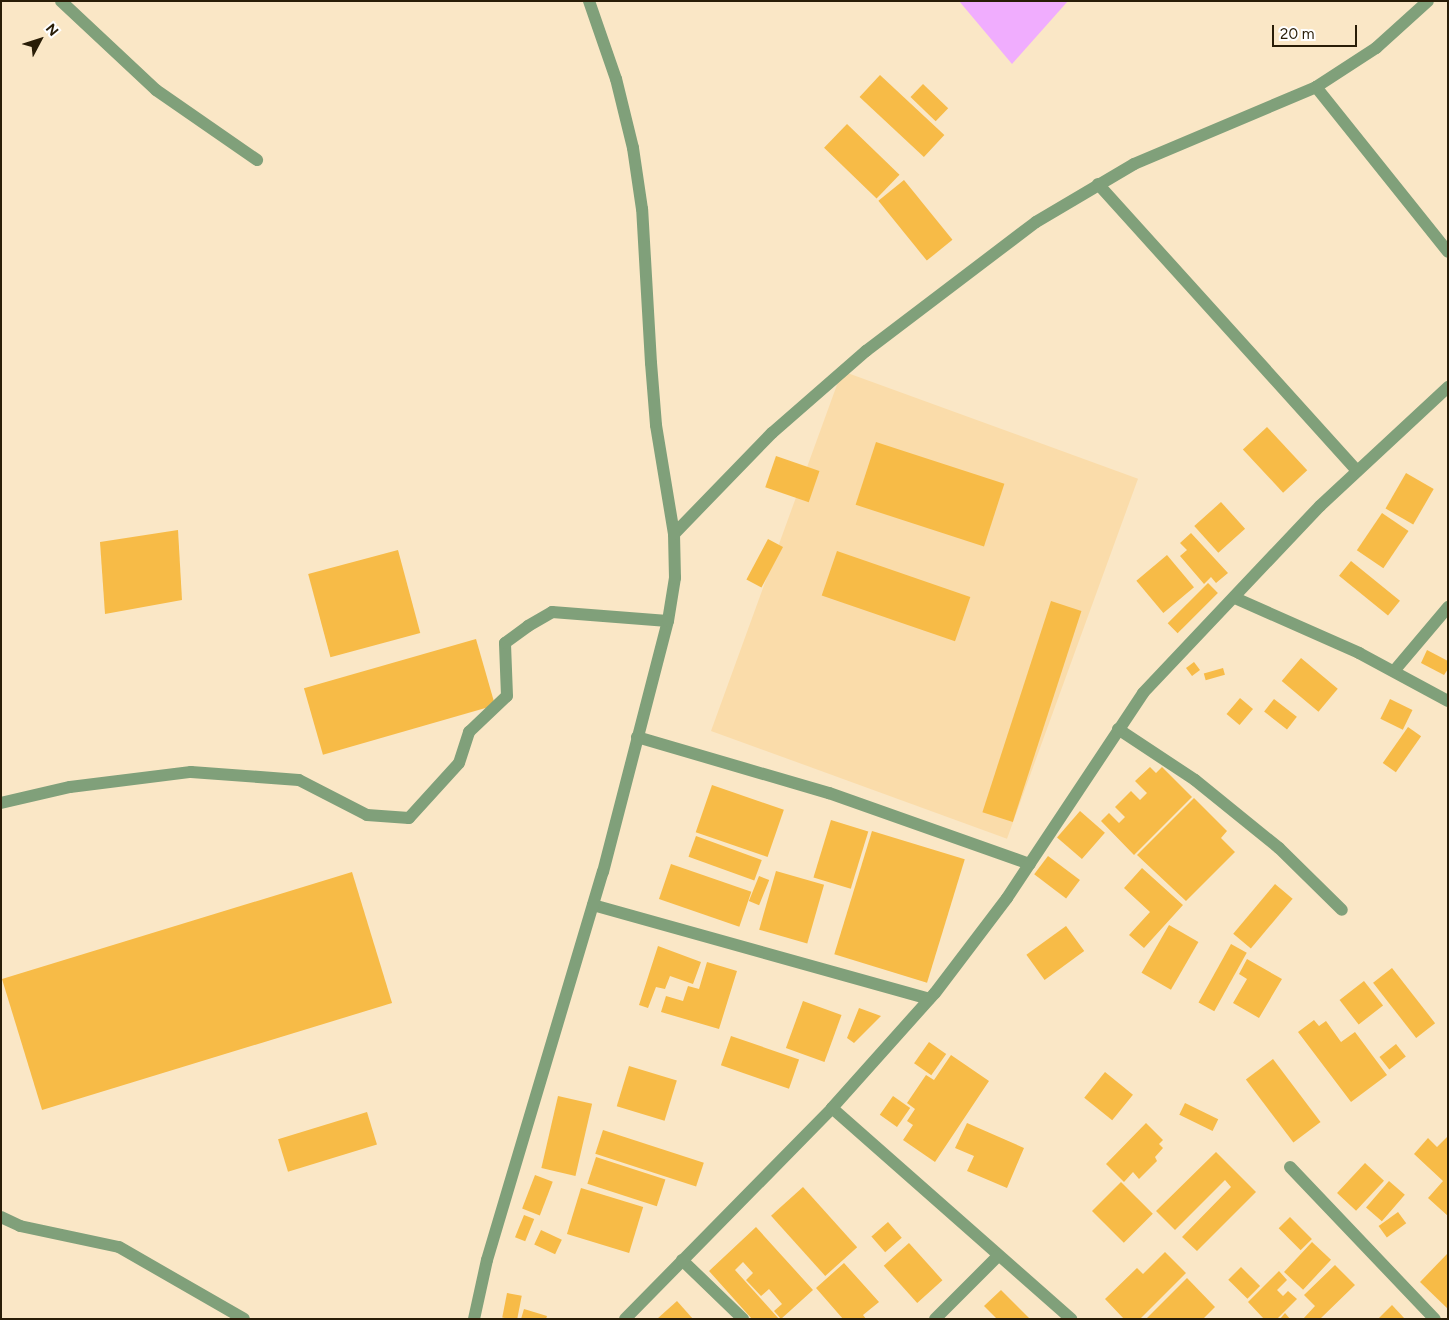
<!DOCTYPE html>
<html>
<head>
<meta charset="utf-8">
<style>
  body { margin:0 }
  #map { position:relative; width:1449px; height:1320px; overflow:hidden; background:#fae7c6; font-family:Figtree,sans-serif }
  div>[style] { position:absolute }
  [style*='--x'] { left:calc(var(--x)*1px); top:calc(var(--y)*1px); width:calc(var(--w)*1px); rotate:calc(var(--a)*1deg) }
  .built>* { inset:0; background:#fadcaa; transform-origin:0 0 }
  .green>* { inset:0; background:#f0adfe }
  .building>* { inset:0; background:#f7bb47; transform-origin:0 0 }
  .service>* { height:12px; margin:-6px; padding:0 6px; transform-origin:6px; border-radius:6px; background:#80a07a }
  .minor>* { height:12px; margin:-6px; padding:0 6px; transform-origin:6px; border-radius:6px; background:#80a07a }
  span { translate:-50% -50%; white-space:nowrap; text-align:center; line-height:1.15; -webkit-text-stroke:5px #fff; paint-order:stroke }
  .frame { position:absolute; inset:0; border:2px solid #291d07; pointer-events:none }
  .north { position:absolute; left:15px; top:15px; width:50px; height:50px; -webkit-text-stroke:4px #fff; paint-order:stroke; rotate:50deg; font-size:14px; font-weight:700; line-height:20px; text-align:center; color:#291d07 }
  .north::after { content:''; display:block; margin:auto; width:18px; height:22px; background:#291d07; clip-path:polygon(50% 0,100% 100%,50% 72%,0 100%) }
  .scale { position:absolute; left:1272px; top:25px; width:85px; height:22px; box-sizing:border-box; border:2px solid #291d07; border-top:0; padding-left:6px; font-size:15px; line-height:18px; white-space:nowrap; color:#291d07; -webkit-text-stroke:4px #fff; paint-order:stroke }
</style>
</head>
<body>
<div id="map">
  <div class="built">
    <i style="left:842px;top:371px;width:315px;height:383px;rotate:20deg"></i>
  </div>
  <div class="green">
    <i style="clip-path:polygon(959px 1px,1068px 1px,1012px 64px)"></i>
  </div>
  <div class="building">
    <i style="left:880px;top:75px;width:88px;height:30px;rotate:43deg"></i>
    <i style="left:923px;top:84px;width:35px;height:18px;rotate:44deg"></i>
    <i style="left:847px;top:124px;width:73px;height:33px;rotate:44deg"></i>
    <i style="left:904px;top:180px;width:77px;height:33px;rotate:51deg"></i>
    <i style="left:1267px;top:427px;width:59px;height:33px;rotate:47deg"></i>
    <i style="left:876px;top:442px;width:135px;height:66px;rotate:18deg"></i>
    <i style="left:776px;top:456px;width:46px;height:33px;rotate:19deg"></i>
    <i style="left:1406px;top:473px;width:32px;height:41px;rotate:30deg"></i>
    <i style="left:1221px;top:502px;width:36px;height:36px;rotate:48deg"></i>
    <i style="left:1382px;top:513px;width:32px;height:45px;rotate:34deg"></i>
    <i style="clip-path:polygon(178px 530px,182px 600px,105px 614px,100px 542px)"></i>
    <i style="clip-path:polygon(1191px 533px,1228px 573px,1216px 583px,1211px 577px,1204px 584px,1180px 556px,1187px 550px,1180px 543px)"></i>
    <i style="left:768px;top:539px;width:17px;height:46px;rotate:28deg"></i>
    <i style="left:398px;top:550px;width:86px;height:93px;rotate:75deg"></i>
    <i style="left:837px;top:551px;width:141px;height:47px;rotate:19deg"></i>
    <i style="left:1167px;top:555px;width:42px;height:40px;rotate:50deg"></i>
    <i style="left:1351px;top:561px;width:63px;height:19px;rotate:39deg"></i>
    <i style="left:1208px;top:583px;width:14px;height:57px;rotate:45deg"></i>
    <i style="left:1051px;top:601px;width:32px;height:222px;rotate:18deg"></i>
    <i style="left:476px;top:639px;width:69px;height:179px;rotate:74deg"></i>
    <i style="clip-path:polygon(1427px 650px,1448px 661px,1448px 669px,1444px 675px,1421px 663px)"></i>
    <i style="left:1301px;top:658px;width:48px;height:30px;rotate:40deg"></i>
    <i style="left:1194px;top:662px;width:10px;height:10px;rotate:53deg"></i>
    <i style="left:1223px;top:668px;width:7px;height:20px;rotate:74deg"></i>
    <i style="left:1240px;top:698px;width:17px;height:21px;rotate:40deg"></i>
    <i style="left:1274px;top:699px;width:29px;height:16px;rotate:38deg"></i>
    <i style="left:1390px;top:699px;width:25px;height:22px;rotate:26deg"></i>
    <i style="left:1408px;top:727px;width:16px;height:44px;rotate:35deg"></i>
    <i style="clip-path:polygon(1150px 767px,1156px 773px,1162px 767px,1192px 797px,1134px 855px,1101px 821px,1109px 813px,1119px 823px,1125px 817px,1115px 807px,1131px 791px,1140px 800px,1147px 793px,1135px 781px)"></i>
    <i style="left:712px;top:785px;width:76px;height:50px;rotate:19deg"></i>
    <i style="clip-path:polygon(1194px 798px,1227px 831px,1221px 838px,1235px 852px,1186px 901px,1137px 855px)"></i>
    <i style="left:1080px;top:811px;width:33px;height:35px;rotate:41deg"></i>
    <i style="left:831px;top:820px;width:39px;height:60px;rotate:17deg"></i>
    <i style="left:872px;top:831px;width:97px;height:129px;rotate:17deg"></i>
    <i style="left:696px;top:836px;width:70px;height:22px;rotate:20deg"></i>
    <i style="left:1048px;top:856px;width:40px;height:23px;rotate:37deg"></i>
    <i style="left:671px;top:864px;width:85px;height:37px;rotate:19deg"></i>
    <i style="clip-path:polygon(1142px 868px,1183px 905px,1144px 948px,1129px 935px,1150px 912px,1124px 888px)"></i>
    <i style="left:776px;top:871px;width:50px;height:61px;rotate:16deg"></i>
    <i style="left:352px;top:872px;width:137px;height:366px;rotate:73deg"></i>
    <i style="left:759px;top:876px;width:11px;height:27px;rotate:22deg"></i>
    <i style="left:1275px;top:884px;width:23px;height:65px;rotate:40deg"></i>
    <i style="left:1169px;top:925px;width:34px;height:55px;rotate:30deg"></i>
    <i style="left:1066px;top:926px;width:31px;height:49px;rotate:54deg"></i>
    <i style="left:1231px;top:944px;width:18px;height:67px;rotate:29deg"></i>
    <i style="clip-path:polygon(658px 946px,701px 962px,693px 984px,670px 976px,665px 989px,656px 987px,648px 1008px,639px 1005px)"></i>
    <i style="clip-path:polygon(1247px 959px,1282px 979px,1259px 1018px,1233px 1003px,1247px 979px,1239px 974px)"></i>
    <i style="clip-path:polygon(707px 962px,737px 971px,719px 1029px,661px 1012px,666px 996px,683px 1001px,688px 986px,699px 989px)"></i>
    <i style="left:1392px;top:968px;width:70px;height:24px;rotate:52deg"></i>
    <i style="left:1364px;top:981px;width:31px;height:31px;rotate:52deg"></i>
    <i style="left:803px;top:1001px;width:41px;height:50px;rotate:20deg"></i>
    <i style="clip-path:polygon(859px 1008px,881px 1016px,854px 1043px,847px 1038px)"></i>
    <i style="clip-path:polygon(1314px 1020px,1319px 1026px,1326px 1021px,1341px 1042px,1355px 1032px,1387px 1075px,1351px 1102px,1298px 1032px)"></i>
    <i style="left:731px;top:1036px;width:72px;height:31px;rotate:19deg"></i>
    <i style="left:929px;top:1042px;width:21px;height:26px;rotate:35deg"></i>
    <i style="left:1396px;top:1044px;width:16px;height:21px;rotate:52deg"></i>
    <i style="clip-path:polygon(951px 1055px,989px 1081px,935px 1162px,903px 1140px,913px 1125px,907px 1121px,915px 1109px,907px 1103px,926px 1075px,934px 1080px)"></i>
    <i style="left:1273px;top:1059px;width:79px;height:34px;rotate:53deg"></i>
    <i style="left:629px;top:1066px;width:50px;height:42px;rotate:17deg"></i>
    <i style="left:1105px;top:1072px;width:36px;height:33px;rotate:39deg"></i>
    <i style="left:558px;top:1096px;width:35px;height:74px;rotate:13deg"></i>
    <i style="left:893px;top:1096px;width:21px;height:23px;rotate:35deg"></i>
    <i style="left:1185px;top:1103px;width:37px;height:13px;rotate:26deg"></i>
    <i style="left:367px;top:1112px;width:34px;height:93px;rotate:73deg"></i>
    <i style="clip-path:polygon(967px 1123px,1024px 1148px,1007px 1188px,967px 1171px,974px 1156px,955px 1148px)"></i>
    <i style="clip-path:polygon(1146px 1123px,1163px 1140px,1159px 1144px,1163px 1148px,1155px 1157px,1157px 1161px,1139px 1179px,1133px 1172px,1124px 1182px,1106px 1164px)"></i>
    <i style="left:603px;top:1130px;width:106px;height:25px;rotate:18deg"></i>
    <i style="clip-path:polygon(1448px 1136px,1448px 1216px,1428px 1198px,1443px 1181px,1414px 1154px,1428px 1138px,1437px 1147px)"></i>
    <i style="clip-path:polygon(1216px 1152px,1256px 1192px,1197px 1251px,1182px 1237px,1231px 1187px,1225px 1180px,1175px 1230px,1156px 1211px)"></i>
    <i style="left:596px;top:1157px;width:73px;height:28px;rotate:18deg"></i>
    <i style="left:1365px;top:1163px;width:26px;height:41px;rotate:43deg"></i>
    <i style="left:535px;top:1175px;width:19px;height:36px;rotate:21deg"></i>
    <i style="left:1389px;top:1181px;width:21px;height:35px;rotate:41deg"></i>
    <i style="left:1121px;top:1182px;width:45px;height:41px;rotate:45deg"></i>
    <i style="left:803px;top:1187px;width:81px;height:43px;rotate:48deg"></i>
    <i style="left:581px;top:1188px;width:65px;height:48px;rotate:17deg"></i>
    <i style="left:1398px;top:1212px;width:14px;height:24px;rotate:54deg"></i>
    <i style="left:524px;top:1215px;width:11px;height:24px;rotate:22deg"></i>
    <i style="left:1290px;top:1217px;width:31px;height:16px;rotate:45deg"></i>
    <i style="left:888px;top:1222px;width:21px;height:22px;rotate:49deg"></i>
    <i style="clip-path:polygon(756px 1227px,813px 1290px,781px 1319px,774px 1311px,782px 1304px,769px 1289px,761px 1296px,746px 1280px,753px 1273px,743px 1262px,735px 1270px,779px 1319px,752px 1319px,709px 1271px)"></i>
    <i style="left:541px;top:1230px;width:23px;height:16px;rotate:25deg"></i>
    <i style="left:1312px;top:1242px;width:26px;height:41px;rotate:43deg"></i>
    <i style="left:909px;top:1243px;width:50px;height:34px;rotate:48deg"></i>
    <i style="clip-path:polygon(1165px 1252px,1186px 1273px,1140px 1319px,1124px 1319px,1105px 1299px,1137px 1268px,1143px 1274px)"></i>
    <i style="clip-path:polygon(1448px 1253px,1448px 1309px,1420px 1282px)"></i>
    <i style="clip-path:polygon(844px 1263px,879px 1302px,863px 1315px,866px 1319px,843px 1319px,816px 1288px)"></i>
    <i style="clip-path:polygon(1335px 1265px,1355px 1285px,1320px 1319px,1303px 1319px,1315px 1306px,1304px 1295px)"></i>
    <i style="left:1241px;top:1267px;width:27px;height:18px;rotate:45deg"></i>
    <i style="clip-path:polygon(1279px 1271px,1287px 1280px,1277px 1290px,1283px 1296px,1288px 1291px,1297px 1299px,1277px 1319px,1264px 1319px,1248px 1302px)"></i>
    <i style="clip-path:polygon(1187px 1278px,1215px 1307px,1203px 1319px,1146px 1319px)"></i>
    <i style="clip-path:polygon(1001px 1290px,1030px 1319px,997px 1319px,984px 1306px)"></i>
    <i style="left:507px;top:1293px;width:15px;height:25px;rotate:11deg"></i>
    <i style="clip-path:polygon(677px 1301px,693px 1319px,657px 1319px)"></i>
    <i style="clip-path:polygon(1392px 1305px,1405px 1319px,1378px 1319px)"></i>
    <i style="clip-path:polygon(524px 1309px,547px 1316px,546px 1319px,521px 1319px)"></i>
    <i style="clip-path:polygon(1285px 1313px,1290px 1319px,1280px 1319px)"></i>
  </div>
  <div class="service">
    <i style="--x:1;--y:803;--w:71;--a:-13.1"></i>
    <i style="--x:70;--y:787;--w:122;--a:-7.1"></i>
    <i style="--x:191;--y:772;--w:108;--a:4.2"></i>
    <i style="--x:299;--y:780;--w:76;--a:27.2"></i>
    <i style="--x:367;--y:815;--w:42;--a:4.1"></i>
    <i style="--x:409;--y:818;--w:74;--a:-47.7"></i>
    <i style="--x:459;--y:763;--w:33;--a:-72"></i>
    <i style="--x:469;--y:732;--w:52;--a:-43.5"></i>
    <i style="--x:507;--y:696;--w:53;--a:-92.2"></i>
    <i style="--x:505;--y:643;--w:29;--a:-36"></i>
    <i style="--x:528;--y:626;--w:28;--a:-30"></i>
    <i style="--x:552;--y:612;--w:116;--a:4.4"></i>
    <i style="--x:1;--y:1217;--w:21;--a:25"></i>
    <i style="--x:20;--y:1226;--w:101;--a:12"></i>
    <i style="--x:119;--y:1247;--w:144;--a:29.9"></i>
  </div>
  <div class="minor">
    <i style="--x:61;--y:1;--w:130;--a:43.1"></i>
    <i style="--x:156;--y:90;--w:123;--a:34.7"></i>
    <i style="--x:1316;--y:87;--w:211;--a:51.3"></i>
    <i style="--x:1098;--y:184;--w:385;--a:47.9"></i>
    <i style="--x:674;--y:534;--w:141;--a:-45.9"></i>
    <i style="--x:772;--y:433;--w:125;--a:-41.1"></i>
    <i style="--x:866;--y:351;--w:213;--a:-37.2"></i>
    <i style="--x:1036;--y:222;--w:114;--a:-30.6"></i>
    <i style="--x:1134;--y:164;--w:198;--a:-22.9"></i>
    <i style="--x:1316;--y:87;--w:72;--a:-33"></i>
    <i style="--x:1376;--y:48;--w:70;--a:-42.1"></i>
    <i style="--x:1235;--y:598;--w:136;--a:23.9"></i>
    <i style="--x:1359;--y:653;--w:101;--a:28.3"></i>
    <i style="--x:1394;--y:671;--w:84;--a:-49.8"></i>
    <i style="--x:1118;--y:729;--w:92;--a:33.5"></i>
    <i style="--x:1195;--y:780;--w:108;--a:39"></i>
    <i style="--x:1279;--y:848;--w:88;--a:44.5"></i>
    <i style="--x:637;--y:737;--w:200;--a:16.3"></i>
    <i style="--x:829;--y:793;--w:213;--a:19.5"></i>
    <i style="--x:593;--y:905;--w:349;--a:15.6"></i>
    <i style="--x:832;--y:1108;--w:319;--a:41.4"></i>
    <i style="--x:1290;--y:1167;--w:210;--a:46.4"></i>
    <i style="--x:682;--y:1260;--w:85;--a:44"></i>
    <i style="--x:474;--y:1319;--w:60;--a:-77.6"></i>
    <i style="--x:487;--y:1260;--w:405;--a:-73.4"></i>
    <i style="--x:603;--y:872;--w:259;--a:-75.5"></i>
    <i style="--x:668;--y:621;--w:44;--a:-80.8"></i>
    <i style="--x:675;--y:578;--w:44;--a:-91.3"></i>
    <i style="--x:674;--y:534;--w:110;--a:-99.4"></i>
    <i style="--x:656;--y:425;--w:62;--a:-94.6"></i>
    <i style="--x:651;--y:363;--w:154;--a:-93.3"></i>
    <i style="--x:642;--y:209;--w:62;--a:-98.4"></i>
    <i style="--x:633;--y:148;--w:71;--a:-103.8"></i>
    <i style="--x:616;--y:79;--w:83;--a:-109.1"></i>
    <i style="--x:625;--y:1319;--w:296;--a:-45.5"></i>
    <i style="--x:832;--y:1108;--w:154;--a:-48.2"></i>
    <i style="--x:935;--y:993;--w:119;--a:-52.8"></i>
    <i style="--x:1007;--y:898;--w:246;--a:-56.4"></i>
    <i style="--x:1143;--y:693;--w:257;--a:-46.6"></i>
    <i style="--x:1320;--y:506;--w:175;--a:-42.9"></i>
    <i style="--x:935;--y:1319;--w:89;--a:-45"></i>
  </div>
  <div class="frame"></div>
  <div class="north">N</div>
  <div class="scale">20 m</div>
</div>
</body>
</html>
